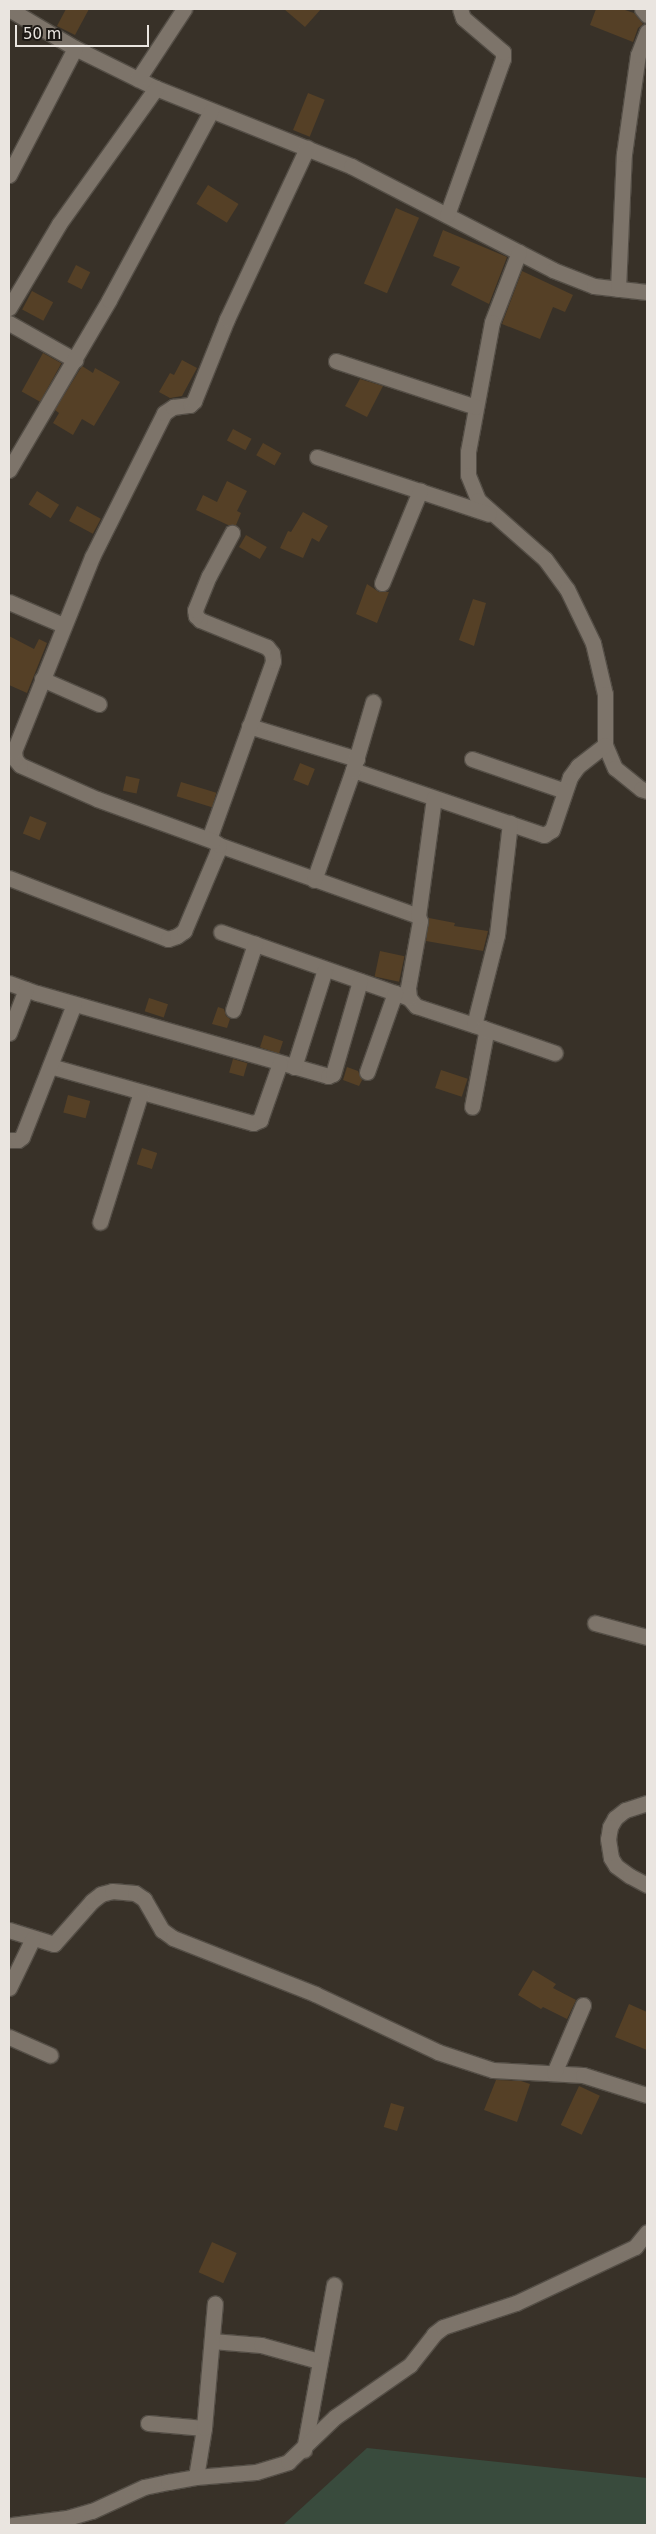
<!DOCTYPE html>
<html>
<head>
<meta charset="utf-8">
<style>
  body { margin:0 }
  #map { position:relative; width:656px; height:2534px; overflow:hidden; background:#383128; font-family:"DejaVu Sans",sans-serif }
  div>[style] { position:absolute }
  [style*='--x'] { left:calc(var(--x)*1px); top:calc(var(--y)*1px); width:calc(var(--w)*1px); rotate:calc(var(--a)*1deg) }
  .green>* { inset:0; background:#394b3d }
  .building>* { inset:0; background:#554026; transform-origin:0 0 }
  .roads { filter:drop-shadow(1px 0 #544e46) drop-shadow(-1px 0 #544e46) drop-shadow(0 1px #544e46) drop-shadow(0 -1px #544e46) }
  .minor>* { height:15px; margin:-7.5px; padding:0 7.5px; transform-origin:7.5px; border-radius:7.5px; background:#7d746a }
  span { translate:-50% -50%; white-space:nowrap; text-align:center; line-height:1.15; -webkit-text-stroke:5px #1d1915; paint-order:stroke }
  .frame { position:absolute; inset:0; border:10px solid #eae5e0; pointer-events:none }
  .scale { position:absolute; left:15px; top:25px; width:134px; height:22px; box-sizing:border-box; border:2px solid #eae5e0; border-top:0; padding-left:6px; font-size:15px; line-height:18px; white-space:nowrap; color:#eae5e0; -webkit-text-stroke:4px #1d1915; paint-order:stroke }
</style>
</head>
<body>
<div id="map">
  <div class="green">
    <i style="clip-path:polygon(367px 2448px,647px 2478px,647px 2525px,283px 2525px)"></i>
  </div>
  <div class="building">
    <i style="clip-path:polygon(66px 9px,89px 9px,75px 35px,57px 26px)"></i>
    <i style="clip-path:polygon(284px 9px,321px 9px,305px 27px)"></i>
    <i style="clip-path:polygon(596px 9px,622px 9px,634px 13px,643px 24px,638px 28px,633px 42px,590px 25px)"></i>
    <i style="left:308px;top:93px;width:18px;height:40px;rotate:22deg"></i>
    <i style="left:208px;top:185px;width:36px;height:22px;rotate:32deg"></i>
    <i style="left:396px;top:208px;width:25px;height:82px;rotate:23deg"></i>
    <i style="clip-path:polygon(443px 230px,507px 257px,489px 304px,451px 285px,460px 267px,433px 256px)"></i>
    <i style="left:76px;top:265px;width:16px;height:19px;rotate:27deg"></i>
    <i style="clip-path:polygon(522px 271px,573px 295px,565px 312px,553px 307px,540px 339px,502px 324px)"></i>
    <i style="left:32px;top:291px;width:24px;height:21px;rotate:28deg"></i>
    <i style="left:43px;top:353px;width:21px;height:44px;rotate:29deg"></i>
    <i style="clip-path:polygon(182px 360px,197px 368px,182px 396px,170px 398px,159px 392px,170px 373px,174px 375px)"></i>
    <i style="clip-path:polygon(82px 366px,93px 373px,95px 368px,120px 382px,94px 426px,82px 419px,73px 435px,53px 423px,59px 413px,55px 410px)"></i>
    <i style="clip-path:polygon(360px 379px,383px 386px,367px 417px,345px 406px)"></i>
    <i style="left:233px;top:429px;width:21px;height:13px;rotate:28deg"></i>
    <i style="left:263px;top:443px;width:21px;height:14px;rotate:29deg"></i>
    <i style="clip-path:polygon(227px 481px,247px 491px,237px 511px,241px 513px,236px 525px,228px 525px,196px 510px,203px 495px,217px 502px)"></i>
    <i style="left:37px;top:491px;width:26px;height:16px;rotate:32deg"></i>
    <i style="left:77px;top:506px;width:27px;height:17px;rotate:28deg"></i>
    <i style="clip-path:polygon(303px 512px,328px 526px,319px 542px,312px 538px,303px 558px,280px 548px,288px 531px,291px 532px)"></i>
    <i style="left:246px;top:535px;width:24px;height:14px;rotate:30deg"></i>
    <i style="clip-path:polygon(367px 584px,379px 592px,389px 592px,377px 623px,356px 614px)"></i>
    <i style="clip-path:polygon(473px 599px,486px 603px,474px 646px,459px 640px)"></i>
    <i style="clip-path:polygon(9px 636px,34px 649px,39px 639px,47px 643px,27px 693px,9px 685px)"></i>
    <i style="left:300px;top:763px;width:16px;height:18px;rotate:22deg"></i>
    <i style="left:126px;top:776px;width:14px;height:15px;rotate:12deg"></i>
    <i style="left:181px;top:782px;width:37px;height:15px;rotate:17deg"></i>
    <i style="left:30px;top:816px;width:18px;height:19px;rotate:22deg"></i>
    <i style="clip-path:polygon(429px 918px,455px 923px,454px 926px,488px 931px,483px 951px,426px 941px)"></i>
    <i style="left:380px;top:951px;width:25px;height:26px;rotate:12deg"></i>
    <i style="left:149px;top:998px;width:20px;height:14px;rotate:18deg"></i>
    <i style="clip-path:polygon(218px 1007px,224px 1009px,226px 1016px,230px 1019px,227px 1028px,212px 1024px)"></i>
    <i style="left:264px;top:1035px;width:20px;height:13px;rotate:18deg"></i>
    <i style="left:233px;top:1059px;width:15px;height:14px;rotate:16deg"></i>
    <i style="clip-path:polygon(347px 1067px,358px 1071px,362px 1080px,359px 1086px,343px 1080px)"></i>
    <i style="left:441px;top:1070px;width:28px;height:19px;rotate:18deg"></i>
    <i style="left:68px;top:1095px;width:23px;height:18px;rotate:15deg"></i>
    <i style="left:142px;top:1148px;width:16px;height:17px;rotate:18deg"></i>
    <i style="clip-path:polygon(533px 1970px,556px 1984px,553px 1988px,576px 2000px,567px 2019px,543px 2007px,541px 2009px,518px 1995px)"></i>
    <i style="clip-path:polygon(629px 2004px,647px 2012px,647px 2050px,615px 2037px)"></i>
    <i style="clip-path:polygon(496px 2080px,521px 2081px,530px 2084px,517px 2122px,484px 2110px)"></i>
    <i style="left:579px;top:2086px;width:23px;height:43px;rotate:25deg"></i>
    <i style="left:391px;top:2103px;width:14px;height:25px;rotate:17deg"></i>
    <i style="left:212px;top:2242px;width:27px;height:33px;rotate:24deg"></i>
  </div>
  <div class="roads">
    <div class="minor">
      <i style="--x:9;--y:9;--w:77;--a:30.6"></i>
      <i style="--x:75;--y:48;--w:90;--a:26.3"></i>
      <i style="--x:156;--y:88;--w:210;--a:21.8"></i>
      <i style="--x:351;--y:166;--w:227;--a:27.2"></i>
      <i style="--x:553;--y:270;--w:44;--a:21.3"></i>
      <i style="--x:594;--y:286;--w:53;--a:6.5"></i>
      <i style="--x:642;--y:9;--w:8;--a:50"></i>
      <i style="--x:138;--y:79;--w:84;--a:-56.7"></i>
      <i style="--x:9;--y:175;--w:143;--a:-62.5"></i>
      <i style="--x:447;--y:215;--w:166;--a:-70.3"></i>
      <i style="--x:503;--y:59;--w:7;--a:-90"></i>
      <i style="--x:503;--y:52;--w:52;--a:-139.6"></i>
      <i style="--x:463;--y:18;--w:9;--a:-108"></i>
      <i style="--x:519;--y:252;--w:75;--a:111.1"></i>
      <i style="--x:492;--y:322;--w:132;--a:100.5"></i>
      <i style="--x:468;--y:452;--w:23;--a:90"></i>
      <i style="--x:468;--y:475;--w:27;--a:68"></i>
      <i style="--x:478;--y:500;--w:89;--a:41.4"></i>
      <i style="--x:545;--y:559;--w:37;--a:54"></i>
      <i style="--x:567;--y:589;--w:60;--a:64.3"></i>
      <i style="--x:593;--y:643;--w:52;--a:76.8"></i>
      <i style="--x:605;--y:694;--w:51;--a:90"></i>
      <i style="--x:605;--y:745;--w:25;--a:67"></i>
      <i style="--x:615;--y:768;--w:33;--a:39"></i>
      <i style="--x:641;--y:789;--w:6;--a:18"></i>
      <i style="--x:618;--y:289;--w:135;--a:-87.5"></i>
      <i style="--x:624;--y:154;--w:100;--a:-82"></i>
      <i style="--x:638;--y:55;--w:25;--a:-69"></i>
      <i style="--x:9;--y:308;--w:98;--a:-59.2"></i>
      <i style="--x:59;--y:224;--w:167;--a:-54.5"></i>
      <i style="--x:9;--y:323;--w:76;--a:29.3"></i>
      <i style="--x:336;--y:361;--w:147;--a:18.2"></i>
      <i style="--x:317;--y:457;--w:181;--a:18.3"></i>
      <i style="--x:9;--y:470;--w:197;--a:-59.5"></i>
      <i style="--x:109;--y:300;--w:215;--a:-61.6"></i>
      <i style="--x:382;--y:583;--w:100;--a:-67.6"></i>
      <i style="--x:9;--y:602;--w:59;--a:23.1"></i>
      <i style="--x:42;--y:679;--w:62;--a:23.7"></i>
      <i style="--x:249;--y:726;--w:113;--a:17"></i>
      <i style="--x:472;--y:759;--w:98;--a:19"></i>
      <i style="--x:353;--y:770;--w:202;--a:18.8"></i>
      <i style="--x:544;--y:835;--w:9;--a:-32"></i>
      <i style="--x:552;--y:830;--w:56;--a:-71.2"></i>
      <i style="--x:570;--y:777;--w:14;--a:-54"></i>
      <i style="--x:578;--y:766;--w:34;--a:-38"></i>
      <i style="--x:209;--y:839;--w:189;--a:-70.2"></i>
      <i style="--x:273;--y:661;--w:8;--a:-97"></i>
      <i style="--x:272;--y:653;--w:8;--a:-130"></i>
      <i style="--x:267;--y:647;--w:72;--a:-158.1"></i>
      <i style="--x:200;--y:620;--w:6;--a:-135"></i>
      <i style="--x:196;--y:616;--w:6;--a:-99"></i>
      <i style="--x:195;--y:610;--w:37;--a:-68"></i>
      <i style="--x:209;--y:576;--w:49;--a:-61.9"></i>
      <i style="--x:219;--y:845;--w:211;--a:19.6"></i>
      <i style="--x:418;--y:916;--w:5;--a:68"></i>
      <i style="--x:420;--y:921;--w:68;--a:100.2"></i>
      <i style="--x:408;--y:988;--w:10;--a:84"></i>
      <i style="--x:409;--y:998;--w:11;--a:49"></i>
      <i style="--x:416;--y:1006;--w:71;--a:18.2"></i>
      <i style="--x:483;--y:1028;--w:6;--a:59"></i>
      <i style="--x:486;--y:1033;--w:75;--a:100.7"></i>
      <i style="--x:9;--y:878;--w:170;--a:21"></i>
      <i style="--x:168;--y:939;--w:9;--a:-18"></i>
      <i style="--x:177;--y:936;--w:9;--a:-36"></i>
      <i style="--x:184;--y:931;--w:85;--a:-67.1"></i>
      <i style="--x:217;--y:853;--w:8;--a:-76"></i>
      <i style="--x:219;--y:845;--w:7;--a:-146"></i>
      <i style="--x:213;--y:841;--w:123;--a:-160.1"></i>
      <i style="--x:97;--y:799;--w:84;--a:-156.2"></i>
      <i style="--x:20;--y:765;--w:8;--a:-130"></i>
      <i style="--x:15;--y:759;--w:8;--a:-97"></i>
      <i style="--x:14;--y:751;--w:209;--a:-68.1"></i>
      <i style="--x:92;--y:557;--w:161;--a:-63.4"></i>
      <i style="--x:164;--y:413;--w:11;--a:-34"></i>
      <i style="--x:173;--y:407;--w:17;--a:-7"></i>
      <i style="--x:190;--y:405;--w:6;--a:-45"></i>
      <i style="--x:194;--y:401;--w:88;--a:-68.1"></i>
      <i style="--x:227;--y:319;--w:189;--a:-64.9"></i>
      <i style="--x:314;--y:880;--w:117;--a:-70.5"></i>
      <i style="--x:353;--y:770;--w:71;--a:-73.6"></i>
      <i style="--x:418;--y:916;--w:119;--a:-82.3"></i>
      <i style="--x:221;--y:932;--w:199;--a:19.3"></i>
      <i style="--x:9;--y:983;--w:30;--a:20"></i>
      <i style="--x:37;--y:993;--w:303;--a:15.9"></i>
      <i style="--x:328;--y:1076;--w:5;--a:-22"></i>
      <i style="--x:333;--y:1074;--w:97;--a:-73.8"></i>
      <i style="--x:233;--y:1010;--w:70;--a:-71.6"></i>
      <i style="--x:474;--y:1025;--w:93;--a:-75.7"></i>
      <i style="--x:497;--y:935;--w:113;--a:-83.4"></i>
      <i style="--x:483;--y:1028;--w:76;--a:19.1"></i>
      <i style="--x:9;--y:1033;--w:47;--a:-68.9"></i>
      <i style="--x:50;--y:1066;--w:211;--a:15.7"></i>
      <i style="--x:253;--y:1123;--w:8;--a:-23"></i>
      <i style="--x:260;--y:1120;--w:60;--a:-70.7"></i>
      <i style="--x:294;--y:1067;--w:103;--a:-72.4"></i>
      <i style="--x:367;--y:1072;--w:84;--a:-70.5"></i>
      <i style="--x:9;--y:1140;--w:9;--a:0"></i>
      <i style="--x:18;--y:1140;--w:5;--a:-37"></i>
      <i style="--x:22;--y:1137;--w:143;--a:-68.6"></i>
      <i style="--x:100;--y:1222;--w:136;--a:-72.5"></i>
      <i style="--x:595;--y:1623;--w:54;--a:15.1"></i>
      <i style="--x:647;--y:1803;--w:23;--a:162"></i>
      <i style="--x:625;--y:1810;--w:13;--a:141"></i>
      <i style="--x:615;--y:1818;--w:10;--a:119"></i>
      <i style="--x:610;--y:1827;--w:12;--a:99"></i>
      <i style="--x:608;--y:1839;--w:19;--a:81"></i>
      <i style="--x:611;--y:1858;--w:9;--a:58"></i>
      <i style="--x:616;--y:1866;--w:17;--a:36"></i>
      <i style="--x:630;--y:1876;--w:19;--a:28"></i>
      <i style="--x:9;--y:1930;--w:47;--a:17.3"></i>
      <i style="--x:54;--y:1944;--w:57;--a:-48.5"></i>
      <i style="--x:92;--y:1901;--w:11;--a:-38"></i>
      <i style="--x:101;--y:1894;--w:11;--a:-15"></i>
      <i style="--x:112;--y:1891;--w:23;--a:5"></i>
      <i style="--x:135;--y:1893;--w:11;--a:34"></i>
      <i style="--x:144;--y:1899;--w:36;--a:60"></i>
      <i style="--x:162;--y:1930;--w:14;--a:36"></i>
      <i style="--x:173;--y:1938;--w:153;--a:21.5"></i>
      <i style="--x:315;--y:1994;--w:136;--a:25.2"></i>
      <i style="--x:438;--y:2052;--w:58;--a:18.1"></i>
      <i style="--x:493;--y:2070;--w:90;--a:3.2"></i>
      <i style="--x:583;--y:2075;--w:67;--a:17.4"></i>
      <i style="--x:9;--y:1988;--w:55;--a:-64.4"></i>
      <i style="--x:9;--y:2037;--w:45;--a:23.7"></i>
      <i style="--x:554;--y:2073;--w:74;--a:-66.9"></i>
      <i style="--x:212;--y:2341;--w:49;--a:4.7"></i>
      <i style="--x:261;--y:2345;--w:60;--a:15.4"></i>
      <i style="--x:148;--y:2423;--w:56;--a:5.1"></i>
      <i style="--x:304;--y:2450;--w:168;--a:-79.7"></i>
      <i style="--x:196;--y:2477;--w:50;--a:-80.7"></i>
      <i style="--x:204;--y:2428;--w:125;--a:-85"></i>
      <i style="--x:12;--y:2525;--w:55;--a:-7.3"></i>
      <i style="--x:67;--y:2518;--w:26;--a:-16"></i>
      <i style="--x:92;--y:2511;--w:57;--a:-24.8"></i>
      <i style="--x:144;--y:2487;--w:25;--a:-12"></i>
      <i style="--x:168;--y:2482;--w:28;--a:-10"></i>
      <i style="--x:196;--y:2477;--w:60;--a:-4.8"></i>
      <i style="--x:256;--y:2472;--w:34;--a:-17"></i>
      <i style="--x:288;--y:2462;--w:65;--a:-43.8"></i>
      <i style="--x:335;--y:2417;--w:91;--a:-34.7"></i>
      <i style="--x:410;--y:2365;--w:39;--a:-52"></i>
      <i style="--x:434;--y:2334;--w:11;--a:-38"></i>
      <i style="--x:443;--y:2327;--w:77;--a:-18.2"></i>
      <i style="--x:516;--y:2303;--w:132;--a:-25.2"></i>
      <i style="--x:635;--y:2247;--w:19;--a:-51"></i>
    </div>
  </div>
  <div class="frame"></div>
  <div class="scale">50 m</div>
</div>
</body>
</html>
